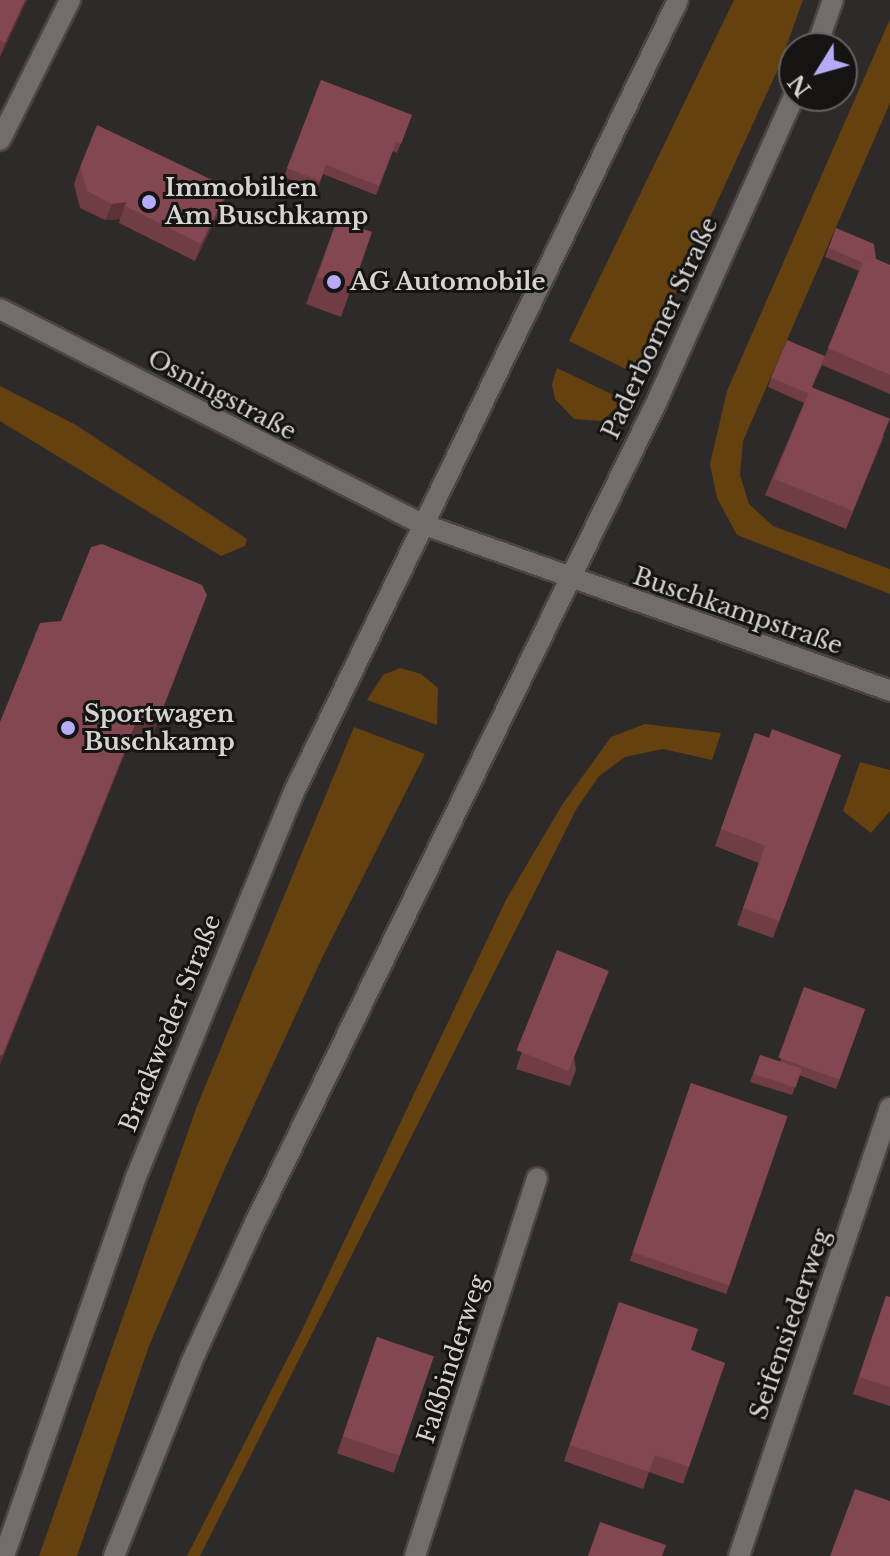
<!DOCTYPE html>
<html>
<head>
<meta charset="utf-8">
<style>
  body { margin:0 }
  #map { position:relative; width:890px; height:1556px; overflow:hidden; background:#2f2a2a; font-family:"Libre Baskerville",serif }
  div>[style] { position:absolute }
  [style*='--x'] { left:calc(var(--x)*1px); top:calc(var(--y)*1px); width:calc(var(--w)*1px); rotate:calc(var(--a)*1deg) }
  .green>* { inset:0; background:#64410e }
  .roads { filter:drop-shadow(2px 0 #494544) drop-shadow(-2px 0 #494544) drop-shadow(0 2px #494544) drop-shadow(0 -2px #494544) }
  .street>* { height:20px; margin:-10px; padding:0 10px; transform-origin:10px; border-radius:10px; background:#726d6c }
  .secondary>* { height:20px; margin:-10px; padding:0 10px; transform-origin:10px; border-radius:10px; background:#726d6c }
  .wall>* { inset:0; background:#703d45; transform-origin:0 0 }
  .shaded-wall>* { inset:0; background:#5b3238 }
  .building>* { inset:0; background:#824750; transform-origin:0 0 }
  .dots>* { width:22px; height:22px; translate:-50% -50%; box-sizing:border-box; border:4px solid #161413; border-radius:50% }
  span { translate:-50% -50%; white-space:nowrap; text-align:center; line-height:1.15; -webkit-text-stroke:6px #161413; paint-order:stroke }
  .poi-label { font-size:24px; color:#d6d3d3; font-weight:700 }
  .left { translate:0 -50%; text-align:left }
  .street-label { font-size:24px; color:#d6d3d3 }
  .north { position:absolute; left:778px; top:32px; width:80px; height:80px; box-sizing:border-box; background:#161413; border:2px solid #636060; border-radius:50%; rotate:233deg; font-size:22px; font-weight:700; line-height:32px; text-align:center; color:#d6d3d3 }
  .north::after { content:''; display:block; margin:auto; width:28px; height:36px; background:#b6abf8; clip-path:polygon(50% 0,100% 100%,50% 72%,0 100%) }
</style>
</head>
<body>
<div id="map">
  <div class="green">
    <i style="clip-path:polygon(734px 0,803px 0,778px 69px,638px 375px,569px 341px)"></i>
    <i style="clip-path:polygon(890px 19px,890px 103px,743px 441px,740px 475px,749px 504px,773px 526px,890px 569px,890px 594px,737px 535px,717px 498px,710px 464px,727px 391px)"></i>
    <i style="clip-path:polygon(557px 368px,624px 400px,623px 401px,602px 421px,574px 419px,555px 399px,552px 385px)"></i>
    <i style="clip-path:polygon(0 386px,76px 425px,247px 539px,245px 546px,221px 556px,0 421px)"></i>
    <i style="clip-path:polygon(400px 668px,421px 674px,438px 688px,437px 725px,367px 700px,383px 675px)"></i>
    <i style="clip-path:polygon(645px 724px,721px 733px,712px 760px,663px 749px,625px 757px,599px 776px,577px 808px,200px 1556px,187px 1556px,302px 1330px,506px 900px,562px 805px,611px 737px)"></i>
    <i style="clip-path:polygon(354px 727px,425px 754px,322px 958px,225px 1168px,149px 1346px,77px 1556px,39px 1556px,197px 1106px)"></i>
    <i style="clip-path:polygon(860px 762px,890px 770px,890px 811px,871px 833px,843px 811px)"></i>
  </div>
  <div class="roads">
    <div class="street">
      <i style="--x:0;--y:140;--w:157;--a:-63.4"></i>
      <i style="--x:415;--y:1556;--w:397;--a:-72.1"></i>
      <i style="--x:739;--y:1556;--w:473;--a:-71.4"></i>
    </div>
    <div class="secondary">
      <i style="--x:816;--y:48;--w:51;--a:-70.5"></i>
      <i style="--x:0;--y:309;--w:474;--a:27"></i>
      <i style="--x:422;--y:524;--w:497;--a:19.6"></i>
      <i style="--x:4;--y:1556;--w:401;--a:-70.8"></i>
      <i style="--x:136;--y:1177;--w:416;--a:-67.7"></i>
      <i style="--x:294;--y:792;--w:880;--a:-64.13"></i>
      <i style="--x:114;--y:1556;--w:208;--a:-68.2"></i>
      <i style="--x:191;--y:1363;--w:147;--a:-65.5"></i>
      <i style="--x:252;--y:1229;--w:924;--a:-63.93"></i>
      <i style="--x:658;--y:399;--w:332;--a:-65.8"></i>
    </div>
  </div>
  <div class="wall">
    <i style="clip-path:polygon(0 0,27px 0,0 57px)"></i>
    <i style="clip-path:polygon(321px 80px,412px 115px,397px 153px,393px 151px,376px 195px,323px 174px,317px 190px,284px 177px)"></i>
    <i style="clip-path:polygon(80px 167px,229px 188px,223px 204px,195px 261px,119px 223px,120px 219px,105px 220px,80px 208px,74px 184px)"></i>
    <i style="clip-path:polygon(337px 220px,351px 289px,341px 317px,306px 304px)"></i>
    <i style="clip-path:polygon(836px 228px,876px 259px,890px 265px,890px 394px,822px 365px,812px 387px,884px 436px,846px 529px,765px 495px,804px 403px,768px 387px,771px 378px,825px 356px,859px 271px,825px 257px)"></i>
    <i style="clip-path:polygon(755px 733px,769px 738px,841px 755px,773px 938px,737px 925px,759px 863px,715px 846px)"></i>
    <i style="clip-path:polygon(557px 950px,576px 1070px,570px 1086px,516px 1069px)"></i>
    <i style="clip-path:polygon(804px 987px,865px 1009px,836px 1089px,799px 1075px,792px 1095px,750px 1082px,760px 1055px,780px 1062px)"></i>
    <i style="left:691px;top:1083px;width:102px;height:188px;rotate:19deg"></i>
    <i style="clip-path:polygon(886px 1296px,890px 1297px,890px 1406px,853px 1394px)"></i>
    <i style="clip-path:polygon(619px 1302px,691px 1350px,725px 1363px,683px 1484px,649px 1472px,643px 1489px,564px 1461px)"></i>
    <i style="left:377px;top:1337px;width:60px;height:123px;rotate:19deg"></i>
  </div>
  <div class="shaded-wall">
    <i style="clip-path:polygon(25px 0,27px 0,0 57px,5px 43px)"></i>
    <i style="clip-path:polygon(229px 188px,223px 204px,195px 261px,201px 244px)"></i>
    <i style="clip-path:polygon(126px 202px,120px 219px,105px 220px,112px 204px)"></i>
    <i style="clip-path:polygon(207px 595px,151px 740px,126px 751px,0 1065px,0 1056px,136px 723px)"></i>
  </div>
  <div class="building">
    <i style="clip-path:polygon(0 0,25px 0,5px 43px,0 40px)"></i>
    <i style="clip-path:polygon(321px 80px,412px 115px,401px 144px,396px 142px,379px 186px,326px 165px,320px 181px,287px 168px)"></i>
    <i style="clip-path:polygon(97px 125px,229px 188px,201px 244px,125px 206px,126px 202px,112px 204px,87px 191px,80px 167px)"></i>
    <i style="left:337px;top:220px;width:37px;height:60px;rotate:19deg"></i>
    <i style="clip-path:polygon(836px 228px,874px 244px,876px 259px,866px 255px,863px 263px,829px 248px)"></i>
    <i style="clip-path:polygon(866px 255px,890px 265px,890px 375px,828px 348px)"></i>
    <i style="left:787px;top:340px;width:41px;height:41px;rotate:23deg"></i>
    <i style="left:811px;top:387px;width:85px;height:99px;rotate:22deg"></i>
    <i style="clip-path:polygon(102px 544px,202px 585px,207px 595px,161px 713px,136px 723px,3px 1054px,0 1056px,0 722px,40px 623px,61px 621px,91px 547px)"></i>
    <i style="clip-path:polygon(772px 729px,841px 755px,779px 921px,743px 908px,765px 846px,721px 829px,755px 733px,769px 738px)"></i>
    <i style="left:557px;top:950px;width:56px;height:108px;rotate:22deg"></i>
    <i style="left:804px;top:987px;width:65px;height:75px;rotate:20deg"></i>
    <i style="left:760px;top:1055px;width:44px;height:20px;rotate:18deg"></i>
    <i style="left:691px;top:1083px;width:102px;height:179px;rotate:19deg"></i>
    <i style="clip-path:polygon(886px 1296px,890px 1297px,890px 1387px,859px 1377px)"></i>
    <i style="clip-path:polygon(619px 1302px,698px 1329px,691px 1350px,725px 1363px,689px 1467px,655px 1455px,649px 1472px,570px 1445px)"></i>
    <i style="left:377px;top:1337px;width:60px;height:105px;rotate:19deg"></i>
    <i style="clip-path:polygon(855px 1489px,890px 1501px,890px 1556px,830px 1556px)"></i>
    <i style="clip-path:polygon(600px 1522px,666px 1545px,662px 1556px,588px 1556px)"></i>
  </div>
  <div class="dots">
    <i style="left:149px;top:202px;background:#b6abf8"></i>
    <i style="left:334px;top:282px;background:#b6abf8"></i>
    <i style="left:68px;top:728px;background:#b6abf8"></i>
  </div>
  <div class="poi-label">
    <span class="left" style="left:165px;top:202px">Immobilien<br>Am Buschkamp</span>
    <span class="left" style="left:350px;top:282px">AG Automobile</span>
    <span class="left" style="left:84px;top:728px">Sportwagen<br>Buschkamp</span>
  </div>
  <div class="street-label">
    <span style="left:660px;top:328px;rotate:-65deg">Paderborner Straße</span>
    <span style="left:222px;top:395px;rotate:28deg">Osningstraße</span>
    <span style="left:738px;top:611px;rotate:19deg">Buschkampstraße</span>
    <span style="left:170px;top:1023px;rotate:-68deg">Brackweder Straße</span>
    <span style="left:790px;top:1324px;rotate:-71deg">Seifensiederweg</span>
    <span style="left:452px;top:1359px;rotate:-72deg">Faßbinderweg</span>
  </div>
  <div class="north">N</div>
</div>
</body>
</html>
